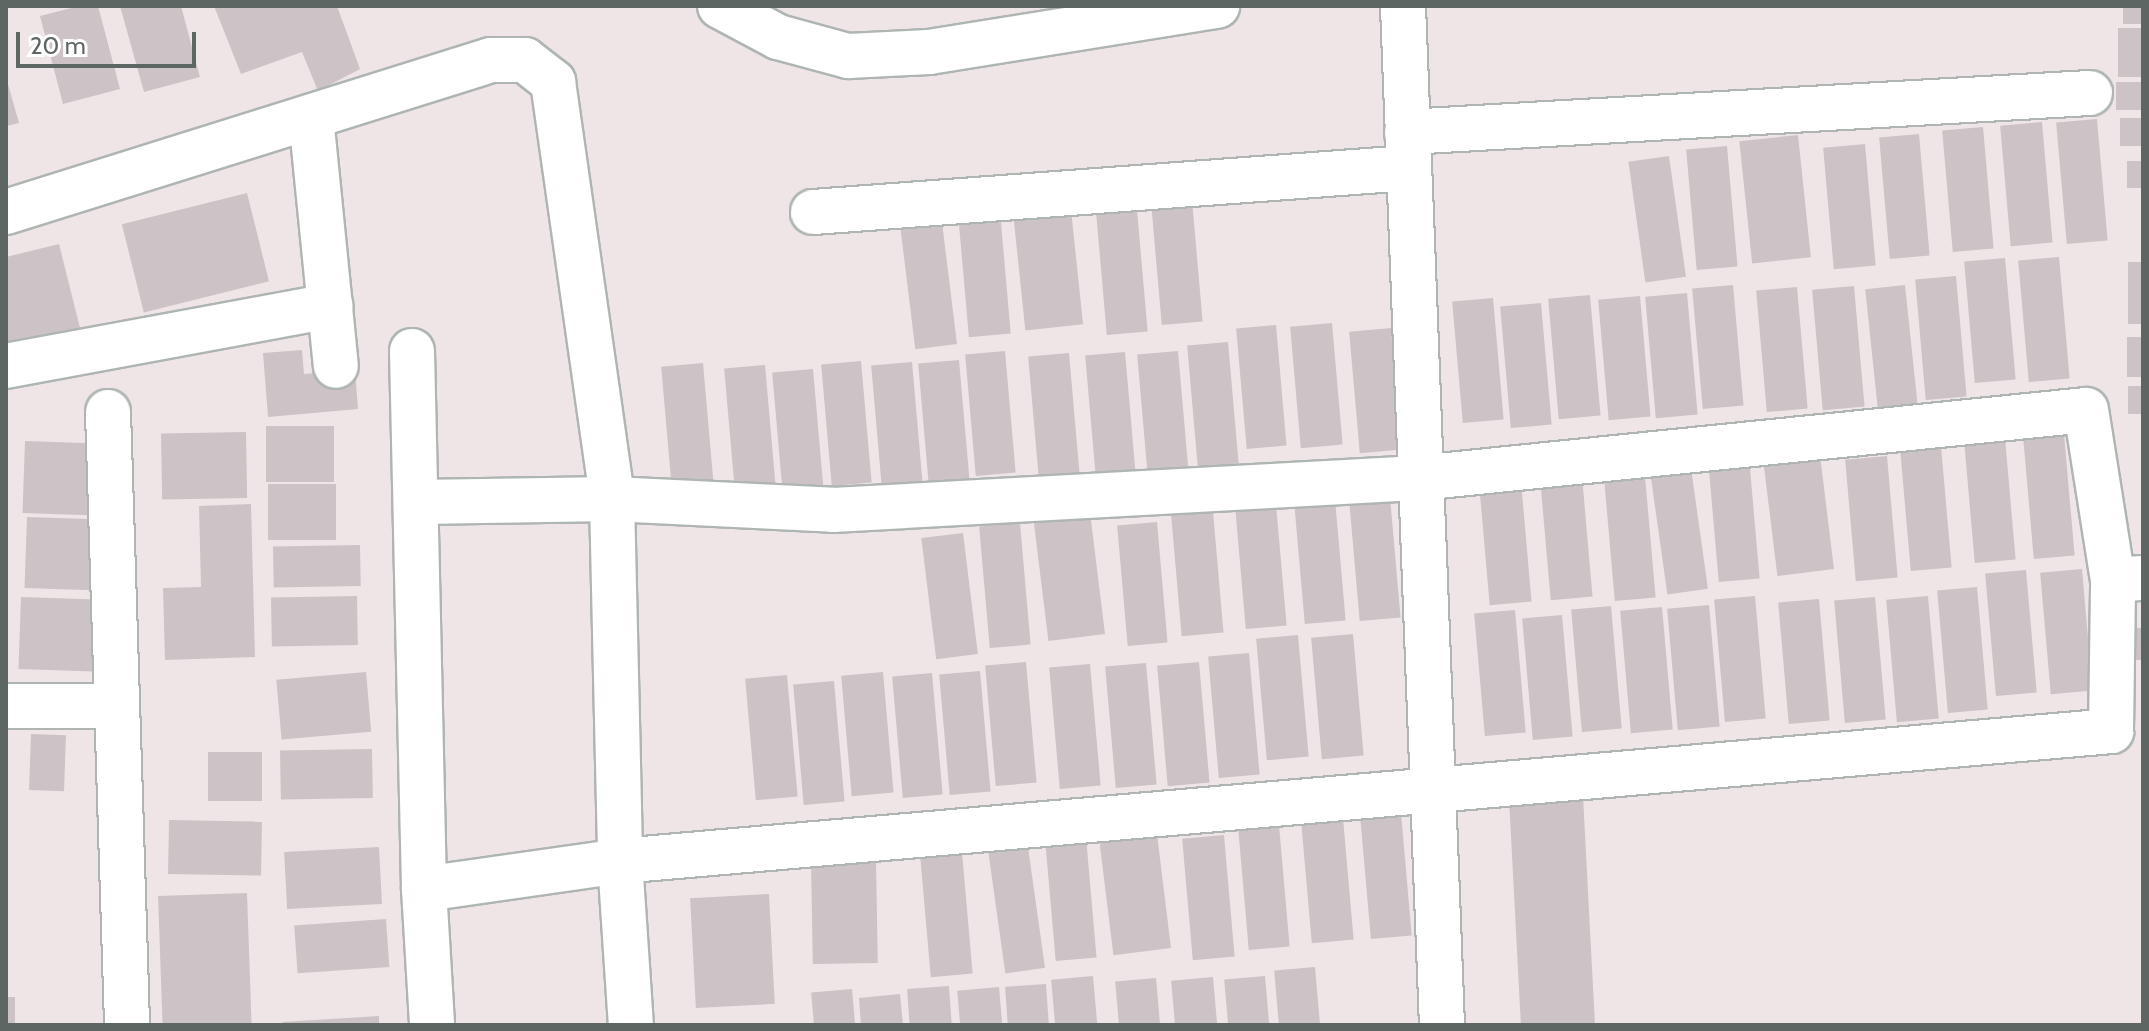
<!DOCTYPE html>
<html>
<head>
<meta charset="utf-8">
<style>
  body { margin:0 }
  #map { position:relative; width:2149px; height:1031px; overflow:hidden; background:#efe5e7; font-family:Cabin,sans-serif }
  div>[style] { position:absolute }
  [style*='--x'] { left:calc(var(--x)*1px); top:calc(var(--y)*1px); width:calc(var(--w)*1px); rotate:calc(var(--a)*1deg) }
  .building>* { inset:0; background:#cdc3c6; transform-origin:0 0 }
  .roads { filter:drop-shadow(2px 0 #aeb5b3) drop-shadow(-2px 0 #aeb5b3) drop-shadow(0 2px #aeb5b3) drop-shadow(0 -2px #aeb5b3) }
  .street>* { height:44px; margin:-22px; padding:0 22px; transform-origin:22px; border-radius:22px; background:#fff }
  span { translate:-50% -50%; white-space:nowrap; text-align:center; line-height:1.15; -webkit-text-stroke:6px #fff; paint-order:stroke }
  .frame { position:absolute; inset:0; border:8px solid #5d6662; pointer-events:none }
  .scale { position:absolute; left:16px; top:32px; width:180px; height:36px; box-sizing:border-box; border:4px solid #5d6662; border-top:0; padding-left:10px; font-size:24px; line-height:28px; white-space:nowrap; color:#5d6662; -webkit-text-stroke:6px #fff; paint-order:stroke }
</style>
</head>
<body>
<div id="map">
  <div class="building">
    <i style="clip-path:polygon(79px 6px,98px 6px,120px 89px,63px 104px,40px 16px)"></i>
    <i style="clip-path:polygon(120px 6px,181px 6px,200px 77px,144px 92px)"></i>
    <i style="clip-path:polygon(214px 6px,337px 6px,360px 69px,318px 91px,302px 52px,241px 74px)"></i>
    <i style="left:2123px;top:6px;width:20px;height:18px"></i>
    <i style="left:2118px;top:28px;width:25px;height:49px"></i>
    <i style="clip-path:polygon(6px 77px,19px 123px,6px 126px)"></i>
    <i style="left:2116px;top:82px;width:27px;height:28px"></i>
    <i style="left:2120px;top:118px;width:23px;height:28px"></i>
    <i style="left:2097px;top:119px;width:122px;height:41px;rotate:85deg"></i>
    <i style="left:2042px;top:122px;width:121px;height:42px;rotate:85deg"></i>
    <i style="left:1983px;top:127px;width:122px;height:41px;rotate:85deg"></i>
    <i style="left:1919px;top:134px;width:122px;height:40px;rotate:85deg"></i>
    <i style="left:1798px;top:135px;width:123px;height:59px;rotate:84deg"></i>
    <i style="left:1865px;top:144px;width:122px;height:42px;rotate:85deg"></i>
    <i style="left:1727px;top:146px;width:121px;height:41px;rotate:85deg"></i>
    <i style="left:1669px;top:156px;width:122px;height:41px;rotate:82deg"></i>
    <i style="left:2127px;top:161px;width:16px;height:27px"></i>
    <i style="left:247px;top:193px;width:91px;height:129px;rotate:76deg"></i>
    <i style="left:1070px;top:200px;width:125px;height:58px;rotate:84deg"></i>
    <i style="left:1192px;top:200px;width:122px;height:41px;rotate:85deg"></i>
    <i style="left:1137px;top:210px;width:122px;height:41px;rotate:85deg"></i>
    <i style="left:1000px;top:211px;width:123px;height:42px;rotate:85deg"></i>
    <i style="left:942px;top:222px;width:123px;height:42px;rotate:83deg"></i>
    <i style="clip-path:polygon(59px 244px,81px 332px,6px 350px,6px 257px)"></i>
    <i style="left:2059px;top:257px;width:122px;height:41px;rotate:85deg"></i>
    <i style="left:2005px;top:258px;width:122px;height:41px;rotate:85deg"></i>
    <i style="left:2128px;top:262px;width:15px;height:62px"></i>
    <i style="left:1956px;top:276px;width:121px;height:41px;rotate:85deg"></i>
    <i style="left:1733px;top:285px;width:121px;height:41px;rotate:85deg"></i>
    <i style="left:1905px;top:285px;width:122px;height:40px;rotate:84deg"></i>
    <i style="left:1854px;top:286px;width:121px;height:42px;rotate:85deg"></i>
    <i style="left:1797px;top:287px;width:122px;height:41px;rotate:85deg"></i>
    <i style="left:1687px;top:293px;width:122px;height:42px;rotate:85deg"></i>
    <i style="left:1590px;top:295px;width:121px;height:42px;rotate:85deg"></i>
    <i style="left:1640px;top:296px;width:121px;height:42px;rotate:85deg"></i>
    <i style="left:1493px;top:298px;width:122px;height:41px;rotate:85deg"></i>
    <i style="left:1541px;top:303px;width:122px;height:41px;rotate:85deg"></i>
    <i style="left:1332px;top:323px;width:122px;height:42px;rotate:85deg"></i>
    <i style="left:1276px;top:325px;width:121px;height:40px;rotate:85deg"></i>
    <i style="left:1391px;top:328px;width:122px;height:42px;rotate:85deg"></i>
    <i style="left:2127px;top:337px;width:16px;height:40px"></i>
    <i style="left:1228px;top:342px;width:122px;height:41px;rotate:85deg"></i>
    <i style="clip-path:polygon(302px 350px,304px 374px,355px 370px,358px 409px,268px 417px,263px 353px)"></i>
    <i style="left:1005px;top:351px;width:122px;height:40px;rotate:85deg"></i>
    <i style="left:1178px;top:351px;width:122px;height:41px;rotate:85deg"></i>
    <i style="left:1125px;top:352px;width:122px;height:40px;rotate:85deg"></i>
    <i style="left:1069px;top:353px;width:122px;height:41px;rotate:85deg"></i>
    <i style="left:959px;top:360px;width:121px;height:41px;rotate:85deg"></i>
    <i style="left:861px;top:361px;width:122px;height:40px;rotate:85deg"></i>
    <i style="left:912px;top:362px;width:122px;height:41px;rotate:85deg"></i>
    <i style="left:703px;top:363px;width:122px;height:42px;rotate:85deg"></i>
    <i style="left:765px;top:365px;width:121px;height:41px;rotate:85deg"></i>
    <i style="left:813px;top:369px;width:122px;height:41px;rotate:85deg"></i>
    <i style="left:2128px;top:386px;width:15px;height:28px"></i>
    <i style="left:334px;top:426px;width:56px;height:68px;rotate:90deg"></i>
    <i style="left:246px;top:432px;width:66px;height:85px;rotate:89deg"></i>
    <i style="left:2064px;top:434px;width:122px;height:41px;rotate:85deg"></i>
    <i style="left:2005px;top:438px;width:122px;height:41px;rotate:85deg"></i>
    <i style="left:25px;top:441px;width:74px;height:72px;rotate:2deg"></i>
    <i style="left:1941px;top:446px;width:122px;height:41px;rotate:85deg"></i>
    <i style="left:1819px;top:447px;width:123px;height:57px;rotate:83deg"></i>
    <i style="left:1887px;top:456px;width:122px;height:42px;rotate:85deg"></i>
    <i style="left:1749px;top:457px;width:122px;height:41px;rotate:85deg"></i>
    <i style="left:1691px;top:468px;width:122px;height:41px;rotate:82deg"></i>
    <i style="left:1582px;top:476px;width:121px;height:42px;rotate:85deg"></i>
    <i style="left:1645px;top:476px;width:122px;height:41px;rotate:85deg"></i>
    <i style="left:1521px;top:481px;width:121px;height:42px;rotate:85deg"></i>
    <i style="left:336px;top:484px;width:56px;height:68px;rotate:90deg"></i>
    <i style="left:1390px;top:497px;width:121px;height:41px;rotate:85deg"></i>
    <i style="left:1335px;top:499px;width:122px;height:41px;rotate:85deg"></i>
    <i style="clip-path:polygon(251px 504px,255px 657px,165px 660px,163px 588px,201px 587px,199px 506px)"></i>
    <i style="left:1276px;top:504px;width:122px;height:41px;rotate:85deg"></i>
    <i style="left:1090px;top:512px;width:123px;height:57px;rotate:83deg"></i>
    <i style="left:1213px;top:512px;width:121px;height:42px;rotate:85deg"></i>
    <i style="left:27px;top:517px;width:75px;height:71px;rotate:2deg"></i>
    <i style="left:1157px;top:522px;width:121px;height:40px;rotate:85deg"></i>
    <i style="left:1020px;top:523px;width:122px;height:41px;rotate:85deg"></i>
    <i style="left:963px;top:533px;width:122px;height:42px;rotate:83deg"></i>
    <i style="left:360px;top:545px;width:41px;height:87px;rotate:89deg"></i>
    <i style="left:2082px;top:569px;width:122px;height:42px;rotate:85deg"></i>
    <i style="left:2026px;top:570px;width:123px;height:41px;rotate:85deg"></i>
    <i style="left:1977px;top:587px;width:123px;height:40px;rotate:85deg"></i>
    <i style="left:357px;top:596px;width:49px;height:86px;rotate:89deg"></i>
    <i style="left:1755px;top:596px;width:123px;height:41px;rotate:85deg"></i>
    <i style="left:1928px;top:596px;width:123px;height:42px;rotate:85deg"></i>
    <i style="left:21px;top:597px;width:75px;height:72px;rotate:2deg"></i>
    <i style="left:1875px;top:597px;width:123px;height:41px;rotate:85deg"></i>
    <i style="left:1819px;top:599px;width:122px;height:41px;rotate:85deg"></i>
    <i style="left:1709px;top:605px;width:122px;height:42px;rotate:85deg"></i>
    <i style="left:1611px;top:606px;width:123px;height:40px;rotate:85deg"></i>
    <i style="left:1662px;top:607px;width:123px;height:42px;rotate:85deg"></i>
    <i style="left:1515px;top:610px;width:123px;height:41px;rotate:85deg"></i>
    <i style="left:1562px;top:615px;width:122px;height:40px;rotate:85deg"></i>
    <i style="left:2143px;top:628px;width:32px;height:16px;rotate:90deg"></i>
    <i style="left:1353px;top:634px;width:122px;height:42px;rotate:85deg"></i>
    <i style="left:1298px;top:635px;width:122px;height:42px;rotate:85deg"></i>
    <i style="left:1249px;top:653px;width:122px;height:41px;rotate:85deg"></i>
    <i style="left:1026px;top:662px;width:121px;height:41px;rotate:85deg"></i>
    <i style="left:1199px;top:662px;width:121px;height:42px;rotate:85deg"></i>
    <i style="left:1146px;top:663px;width:122px;height:41px;rotate:85deg"></i>
    <i style="left:1090px;top:664px;width:122px;height:41px;rotate:85deg"></i>
    <i style="left:980px;top:671px;width:121px;height:41px;rotate:85deg"></i>
    <i style="left:366px;top:672px;width:60px;height:90px;rotate:85deg"></i>
    <i style="left:883px;top:672px;width:121px;height:42px;rotate:85deg"></i>
    <i style="left:932px;top:673px;width:122px;height:40px;rotate:85deg"></i>
    <i style="left:787px;top:675px;width:122px;height:42px;rotate:85deg"></i>
    <i style="left:834px;top:681px;width:121px;height:41px;rotate:85deg"></i>
    <i style="left:31px;top:734px;width:35px;height:56px;rotate:2deg"></i>
    <i style="left:372px;top:749px;width:49px;height:92px;rotate:89deg"></i>
    <i style="left:208px;top:752px;width:54px;height:49px"></i>
    <i style="left:1583px;top:796px;width:229px;height:74px;rotate:87deg"></i>
    <i style="left:1401px;top:813px;width:123px;height:41px;rotate:85deg"></i>
    <i style="left:1343px;top:818px;width:122px;height:42px;rotate:85deg"></i>
    <i style="left:169px;top:820px;width:93px;height:54px;rotate:1deg"></i>
    <i style="left:1279px;top:825px;width:122px;height:41px;rotate:85deg"></i>
    <i style="left:1156px;top:826px;width:123px;height:58px;rotate:83deg"></i>
    <i style="left:1224px;top:835px;width:122px;height:42px;rotate:85deg"></i>
    <i style="left:1086px;top:837px;width:121px;height:41px;rotate:85deg"></i>
    <i style="left:379px;top:847px;width:57px;height:95px;rotate:87deg"></i>
    <i style="left:1028px;top:847px;width:122px;height:40px;rotate:82deg"></i>
    <i style="left:962px;top:852px;width:122px;height:42px;rotate:85deg"></i>
    <i style="left:876px;top:860px;width:103px;height:65px;rotate:89deg"></i>
    <i style="left:247px;top:893px;width:132px;height:89px;rotate:88deg"></i>
    <i style="left:769px;top:894px;width:110px;height:79px;rotate:87deg"></i>
    <i style="left:386px;top:919px;width:48px;height:92px;rotate:86deg"></i>
    <i style="left:1315px;top:967px;width:58px;height:41px;rotate:85deg"></i>
    <i style="left:1093px;top:976px;width:49px;height:42px;rotate:85deg"></i>
    <i style="left:1265px;top:976px;width:49px;height:41px;rotate:85deg"></i>
    <i style="left:1213px;top:977px;width:48px;height:42px;rotate:85deg"></i>
    <i style="left:1156px;top:978px;width:47px;height:41px;rotate:85deg"></i>
    <i style="left:1046px;top:984px;width:41px;height:41px;rotate:86deg"></i>
    <i style="left:949px;top:986px;width:39px;height:42px;rotate:86deg"></i>
    <i style="left:999px;top:987px;width:38px;height:42px;rotate:85deg"></i>
    <i style="left:852px;top:989px;width:36px;height:41px;rotate:85deg"></i>
    <i style="clip-path:polygon(900px 994px,903px 1025px,861px 1025px,859px 998px)"></i>
    <i style="left:6px;top:997px;width:9px;height:28px"></i>
    <i style="clip-path:polygon(379px 1016px,379px 1025px,282px 1025px,282px 1022px)"></i>
  </div>
  <div class="roads">
    <div class="street">
      <i style="--x:720;--y:6;--w:66;--a:28.1"></i>
      <i style="--x:778;--y:37;--w:73;--a:15.2"></i>
      <i style="--x:848;--y:56;--w:81;--a:-2.8"></i>
      <i style="--x:929;--y:52;--w:292;--a:-9.1"></i>
      <i style="--x:1403;--y:6;--w:1020;--a:87.81"></i>
      <i style="--x:311;--y:117;--w:250;--a:84.3"></i>
      <i style="--x:1407;--y:132;--w:684;--a:-3.27"></i>
      <i style="--x:6;--y:212;--w:508;--a:-17.4"></i>
      <i style="--x:491;--y:60;--w:34;--a:0"></i>
      <i style="--x:525;--y:60;--w:36;--a:38"></i>
      <i style="--x:553;--y:82;--w:421;--a:81.9"></i>
      <i style="--x:612;--y:499;--w:362;--a:88.7"></i>
      <i style="--x:620;--y:861;--w:164;--a:86.2"></i>
      <i style="--x:813;--y:212;--w:597;--a:-4.23"></i>
      <i style="--x:412;--y:351;--w:538;--a:88.72"></i>
      <i style="--x:424;--y:889;--w:136;--a:86.6"></i>
      <i style="--x:6;--y:366;--w:330;--a:-10.5"></i>
      <i style="--x:108;--y:412;--w:613;--a:88.22"></i>
      <i style="--x:418;--y:502;--w:194;--a:-0.9"></i>
      <i style="--x:612;--y:499;--w:221;--a:2.8"></i>
      <i style="--x:833;--y:510;--w:587;--a:-3.13"></i>
      <i style="--x:1419;--y:478;--w:670;--a:-5.82"></i>
      <i style="--x:2086;--y:410;--w:172;--a:81"></i>
      <i style="--x:6;--y:706;--w:111;--a:0"></i>
      <i style="--x:424;--y:889;--w:198;--a:-8.1"></i>
      <i style="--x:620;--y:861;--w:1497;--a:-4.98"></i>
      <i style="--x:2111;--y:731;--w:151;--a:-89.2"></i>
      <i style="--x:2113;--y:580;--w:30;--a:-4"></i>
    </div>
  </div>
  <div class="frame"></div>
  <div class="scale">20 m</div>
</div>
</body>
</html>
